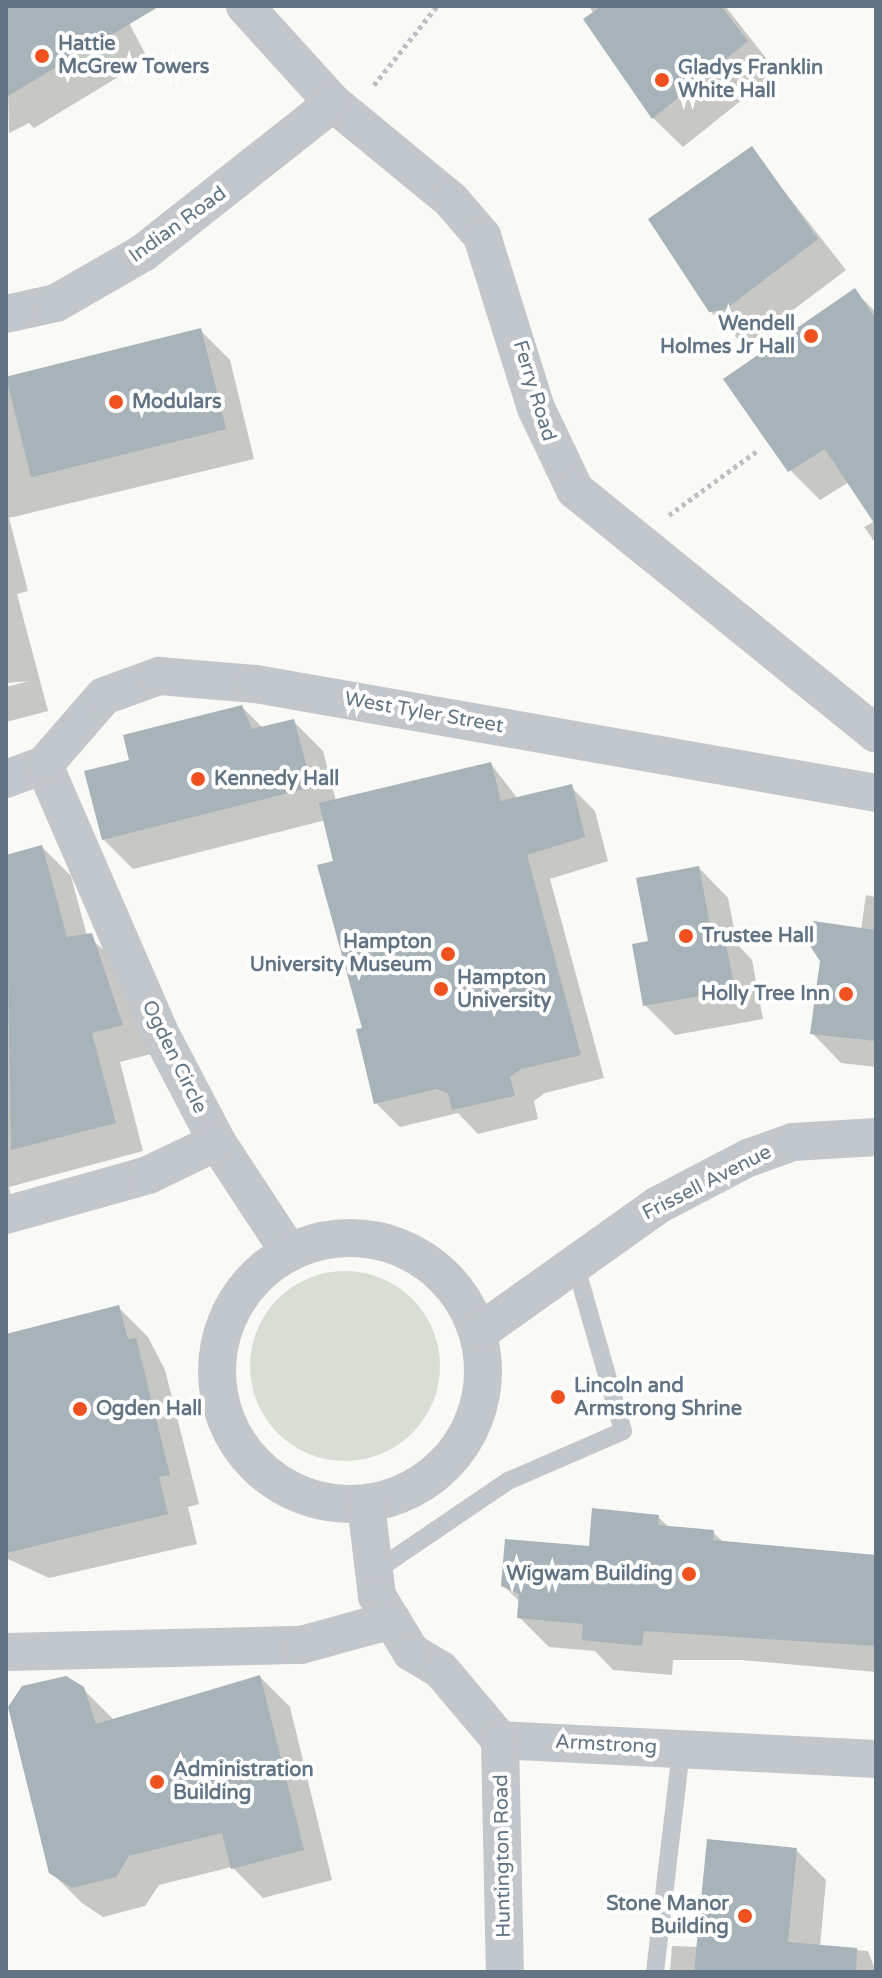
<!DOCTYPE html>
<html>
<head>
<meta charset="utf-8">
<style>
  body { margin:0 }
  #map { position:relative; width:882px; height:1978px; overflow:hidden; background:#f9f9f6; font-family:"Varela Round",sans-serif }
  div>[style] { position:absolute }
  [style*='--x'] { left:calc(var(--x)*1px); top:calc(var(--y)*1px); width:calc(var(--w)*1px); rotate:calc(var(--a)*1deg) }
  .green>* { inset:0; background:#d9ded5 }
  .round { border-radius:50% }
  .shadow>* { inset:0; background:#0003 }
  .building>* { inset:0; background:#a8b2b9; transform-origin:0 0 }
  .path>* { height:5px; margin-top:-2.5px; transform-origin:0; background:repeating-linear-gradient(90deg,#bcc0c3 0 4px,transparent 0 8px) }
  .lane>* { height:18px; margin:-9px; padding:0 9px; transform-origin:9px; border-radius:9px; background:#c2c7cb }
  .street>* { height:38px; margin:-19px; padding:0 19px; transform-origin:19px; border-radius:19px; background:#c2c7cb }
  .street>.ring { margin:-19px; padding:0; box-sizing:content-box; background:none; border:38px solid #c2c7cb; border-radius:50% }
  .dots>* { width:22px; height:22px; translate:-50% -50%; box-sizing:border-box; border:4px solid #fff; border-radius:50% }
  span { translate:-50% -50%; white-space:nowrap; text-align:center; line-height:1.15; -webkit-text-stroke:8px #fff; paint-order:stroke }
  .poi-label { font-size:20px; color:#627484; font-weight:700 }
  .left { translate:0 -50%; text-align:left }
  .right { translate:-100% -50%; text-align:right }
  .street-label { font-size:20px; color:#627484 }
  .frame { position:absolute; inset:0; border:8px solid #627484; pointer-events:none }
</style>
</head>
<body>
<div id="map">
  <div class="green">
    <i class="round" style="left:250px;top:1271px;width:190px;height:190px"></i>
  </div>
  <div class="shadow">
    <i style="clip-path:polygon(6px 6px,120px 6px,148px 59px,34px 128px,29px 123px,9px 133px)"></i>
    <i style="clip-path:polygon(589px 6px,725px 6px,777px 72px,683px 147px,653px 118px)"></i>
    <i style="clip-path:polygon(751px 149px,846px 270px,756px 338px,740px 341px,710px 311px)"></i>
    <i style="clip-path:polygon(854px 291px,876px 312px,876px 544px,864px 527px,875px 521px,849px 482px,820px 500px,790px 470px)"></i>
    <i style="clip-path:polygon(200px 330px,230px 360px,254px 459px,9px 518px,28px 591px,17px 594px,48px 711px,6px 722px,6px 687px,29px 681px,6px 683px,6px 377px)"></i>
    <i style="clip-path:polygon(242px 707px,263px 728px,293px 721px,323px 751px,336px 801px,491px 764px,518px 799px,571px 787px,595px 811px,608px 861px,550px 879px,604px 1078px,545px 1093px,534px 1101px,538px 1119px,478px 1134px,458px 1113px,400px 1127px,376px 1103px,326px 820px,133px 869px,103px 839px,132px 761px)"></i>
    <i style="clip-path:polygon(42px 847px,71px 876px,87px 936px,121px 964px,151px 1054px,120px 1062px,143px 1151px,9px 1187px,13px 1206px,6px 1208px,6px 857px)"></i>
    <i style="clip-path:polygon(699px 868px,728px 898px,737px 944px,752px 960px,763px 1019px,675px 1035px,645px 1005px,650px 942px)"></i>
    <i style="clip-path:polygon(876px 887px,876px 1067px,841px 1063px,812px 1033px,861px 930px,866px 895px,875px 897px)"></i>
    <i style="clip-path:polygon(118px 1307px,148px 1337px,165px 1370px,199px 1504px,188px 1507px,197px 1544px,49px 1578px,6px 1558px,6px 1336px)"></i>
    <i style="clip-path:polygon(658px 1517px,670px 1528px,713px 1532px,724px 1543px,876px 1557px,876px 1672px,742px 1660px,673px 1660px,672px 1675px,613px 1670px,595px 1651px,549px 1647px,519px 1617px,521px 1603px,503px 1585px)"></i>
    <i style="clip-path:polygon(260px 1677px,290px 1707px,332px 1880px,263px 1898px,232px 1867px,159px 1885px,145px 1906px,103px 1917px,82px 1903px,51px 1872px,83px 1689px,113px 1719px)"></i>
    <i style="clip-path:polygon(796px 1850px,826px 1880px,820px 1947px,868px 1951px,876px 1972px,670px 1972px,672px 1946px,699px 1947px)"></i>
  </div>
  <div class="building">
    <i style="clip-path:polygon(6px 6px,160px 6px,6px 97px)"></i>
    <i style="clip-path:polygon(602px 6px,721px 6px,748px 41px,652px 119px,583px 19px)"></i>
    <i style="clip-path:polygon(752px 146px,818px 239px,726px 309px,709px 312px,648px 219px)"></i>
    <i style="clip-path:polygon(855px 288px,876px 319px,876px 526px,825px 449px,788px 472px,723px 379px)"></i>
    <i style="left:201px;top:328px;width:104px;height:201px;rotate:76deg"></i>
    <i style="clip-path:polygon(242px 705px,252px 729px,294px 719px,312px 787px,102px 840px,84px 771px,129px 760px,123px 735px)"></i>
    <i style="clip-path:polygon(491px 762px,501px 801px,572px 784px,585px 837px,527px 855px,581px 1055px,521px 1069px,510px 1077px,515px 1096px,452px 1110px,448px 1093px,436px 1089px,374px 1104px,356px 1029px,362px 1028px,317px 865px,333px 861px,319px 803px)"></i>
    <i style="clip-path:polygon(42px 845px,67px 937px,92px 933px,123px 1025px,92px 1033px,116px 1123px,11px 1150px,6px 855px)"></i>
    <i style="clip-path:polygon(699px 866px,711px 930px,723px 928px,735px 990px,643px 1006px,632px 944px,648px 941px,636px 878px)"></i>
    <i style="clip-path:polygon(813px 921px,876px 930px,876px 1041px,810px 1034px,820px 961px,810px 946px)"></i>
    <i style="clip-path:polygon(119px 1305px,128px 1339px,136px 1338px,170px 1475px,159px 1477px,168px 1514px,6px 1553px,6px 1334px)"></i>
    <i style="clip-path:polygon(592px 1508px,659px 1515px,658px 1525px,714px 1530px,713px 1540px,876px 1555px,876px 1646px,644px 1631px,642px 1646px,582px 1640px,583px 1624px,517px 1618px,519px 1594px,501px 1586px,505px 1539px,589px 1546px)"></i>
    <i style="clip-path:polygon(260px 1675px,304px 1850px,231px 1869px,222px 1833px,129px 1856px,116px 1877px,72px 1888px,49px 1873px,8px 1707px,22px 1686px,66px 1676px,84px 1687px,96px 1724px)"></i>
    <i style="clip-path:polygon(707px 1839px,797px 1848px,788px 1942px,857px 1948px,856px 1972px,694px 1972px)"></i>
  </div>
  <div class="path">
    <i style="--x:374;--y:85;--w:101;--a:-51.4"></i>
    <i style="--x:669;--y:515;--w:110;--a:-36.1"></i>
  </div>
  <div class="lane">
    <i style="--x:374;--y:1572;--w:162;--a:-34.2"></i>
    <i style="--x:508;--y:1481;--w:125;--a:-23.5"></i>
    <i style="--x:623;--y:1431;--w:171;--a:-106"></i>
    <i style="--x:655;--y:1972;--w:225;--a:-83.3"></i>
  </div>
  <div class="street">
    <i style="--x:245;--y:6;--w:131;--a:47.8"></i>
    <i style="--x:333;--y:103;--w:153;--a:39.4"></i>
    <i style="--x:451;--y:200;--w:48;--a:49.3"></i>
    <i style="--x:482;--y:236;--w:180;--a:72.6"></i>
    <i style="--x:536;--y:408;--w:91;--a:64.6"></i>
    <i style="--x:575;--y:490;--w:387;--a:39"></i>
    <i style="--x:6;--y:314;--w:51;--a:-12.4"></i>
    <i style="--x:56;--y:303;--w:100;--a:-29.9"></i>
    <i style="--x:143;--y:253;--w:242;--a:-38.3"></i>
    <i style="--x:44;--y:765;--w:288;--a:66.6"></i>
    <i style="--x:158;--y:1029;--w:127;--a:62.4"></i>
    <i style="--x:217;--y:1142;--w:131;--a:56.8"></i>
    <i style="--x:6;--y:779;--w:40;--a:-20.2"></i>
    <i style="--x:44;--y:765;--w:91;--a:-49"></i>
    <i style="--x:104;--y:696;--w:59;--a:-20"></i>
    <i style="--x:159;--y:676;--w:97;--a:4.7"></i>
    <i style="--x:256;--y:684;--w:630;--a:9.97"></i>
    <i style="--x:6;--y:1215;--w:148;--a:-15.7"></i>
    <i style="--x:148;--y:1175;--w:76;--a:-25.6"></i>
    <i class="ring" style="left:217px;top:1238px;width:228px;height:228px"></i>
    <i style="--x:478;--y:1333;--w:221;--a:-35.4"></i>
    <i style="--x:658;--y:1205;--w:102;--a:-27.6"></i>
    <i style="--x:748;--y:1158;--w:48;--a:-19.6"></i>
    <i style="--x:793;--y:1142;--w:83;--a:-3.4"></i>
    <i style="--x:366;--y:1504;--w:93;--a:83.2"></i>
    <i style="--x:377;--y:1596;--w:66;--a:58.7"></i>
    <i style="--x:411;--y:1652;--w:35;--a:31"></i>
    <i style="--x:441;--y:1670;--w:92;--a:49.9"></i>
    <i style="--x:500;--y:1740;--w:376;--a:2.9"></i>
    <i style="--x:6;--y:1652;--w:295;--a:-1.4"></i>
    <i style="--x:301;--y:1645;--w:94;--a:-15.4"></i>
    <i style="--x:500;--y:1740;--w:232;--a:88.8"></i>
  </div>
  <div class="dots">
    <i style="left:42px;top:56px;background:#f1511e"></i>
    <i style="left:662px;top:80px;background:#f1511e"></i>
    <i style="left:811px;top:336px;background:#f1511e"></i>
    <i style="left:116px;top:402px;background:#f1511e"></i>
    <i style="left:198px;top:779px;background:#f1511e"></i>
    <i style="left:686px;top:936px;background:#f1511e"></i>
    <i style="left:448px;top:954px;background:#f1511e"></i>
    <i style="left:441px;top:989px;background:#f1511e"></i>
    <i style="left:846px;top:994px;background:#f1511e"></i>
    <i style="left:558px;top:1397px;background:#f1511e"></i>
    <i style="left:80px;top:1409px;background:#f1511e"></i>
    <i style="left:689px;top:1574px;background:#f1511e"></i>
    <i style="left:157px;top:1782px;background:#f1511e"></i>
    <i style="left:745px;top:1916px;background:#f1511e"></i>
  </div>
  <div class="poi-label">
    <span class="left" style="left:58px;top:56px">Hattie<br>McGrew Towers</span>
    <span class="left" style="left:678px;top:80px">Gladys Franklin<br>White Hall</span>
    <span class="right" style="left:795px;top:336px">Wendell<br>Holmes Jr Hall</span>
    <span class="left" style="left:132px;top:402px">Modulars</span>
    <span class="left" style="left:214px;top:779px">Kennedy Hall</span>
    <span class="left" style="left:702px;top:936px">Trustee Hall</span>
    <span class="right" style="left:432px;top:954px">Hampton<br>University Museum</span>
    <span class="left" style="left:457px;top:990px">Hampton<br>University</span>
    <span class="right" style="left:830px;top:994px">Holly Tree Inn</span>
    <span class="left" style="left:574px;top:1398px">Lincoln and<br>Armstrong Shrine</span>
    <span class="left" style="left:96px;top:1409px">Ogden Hall</span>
    <span class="right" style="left:673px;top:1574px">Wigwam Building</span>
    <span class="left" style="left:173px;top:1782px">Administration<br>Building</span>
    <span class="right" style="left:729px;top:1916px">Stone Manor<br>Building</span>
  </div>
  <div class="street-label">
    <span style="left:178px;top:225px;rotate:-36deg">Indian Road</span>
    <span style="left:534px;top:391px;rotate:73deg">Ferry Road</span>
    <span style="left:424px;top:713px;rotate:10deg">West Tyler Street</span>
    <span style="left:174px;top:1057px;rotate:64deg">Ogden Circle</span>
    <span style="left:707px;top:1183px;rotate:-27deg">Frissell Avenue</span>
    <span style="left:606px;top:1745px;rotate:3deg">Armstrong</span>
    <span style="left:503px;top:1856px;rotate:-91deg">Huntington Road</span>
  </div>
  <div class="frame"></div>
</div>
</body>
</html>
